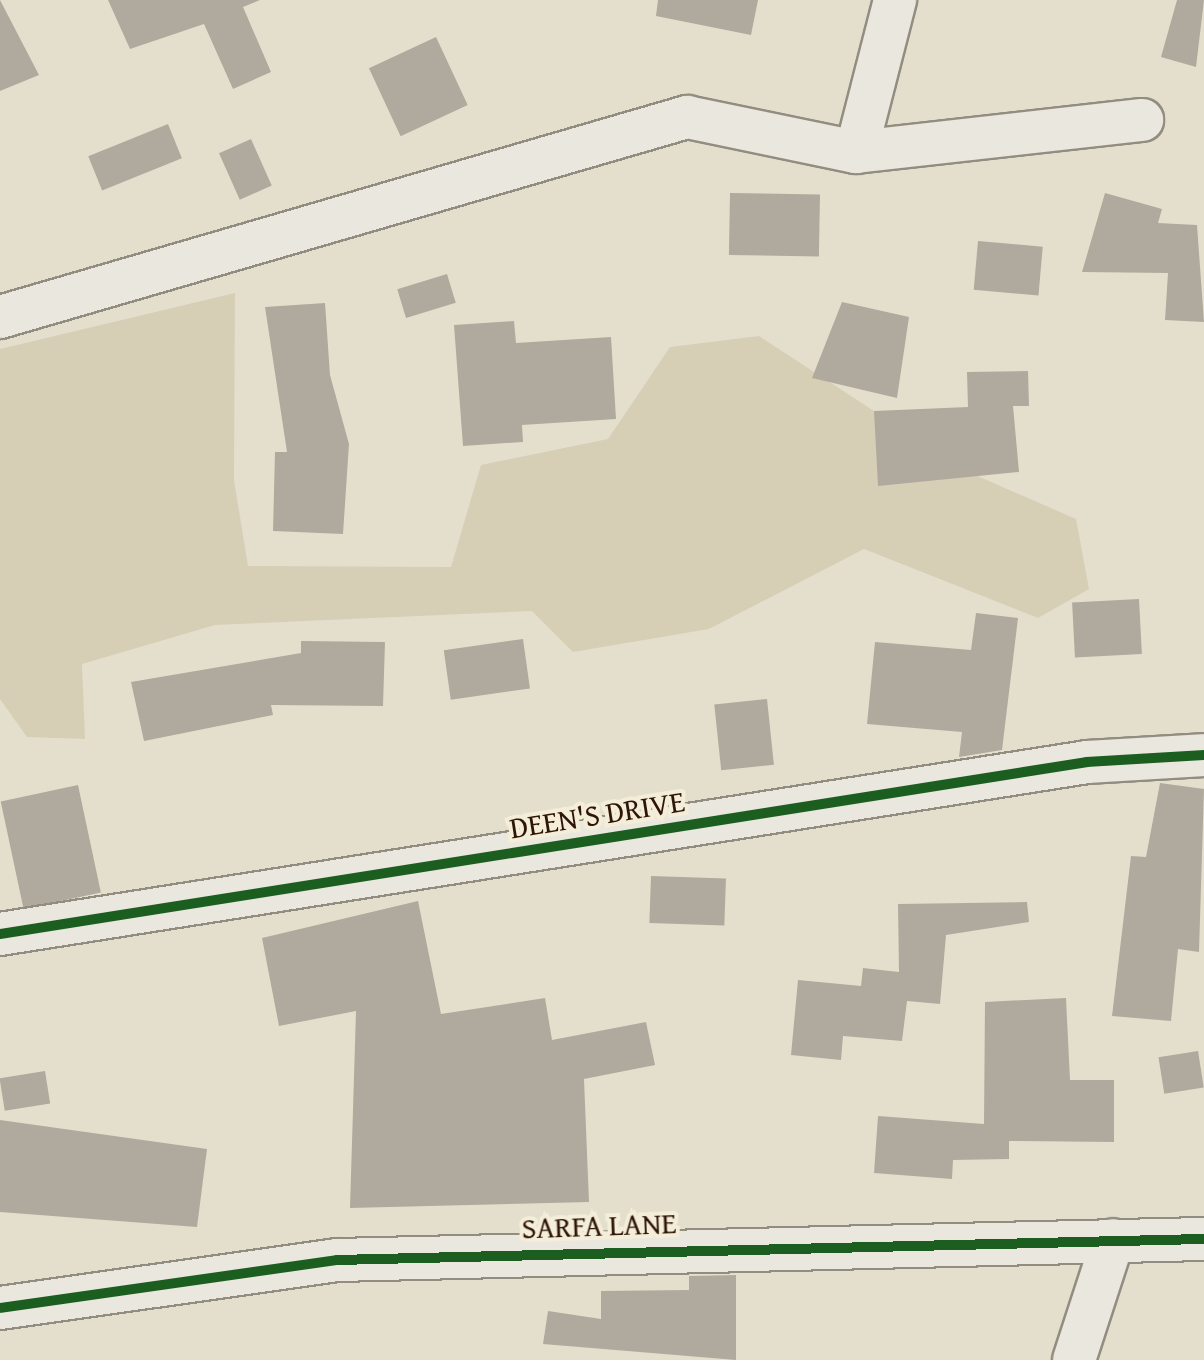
<!DOCTYPE html>
<html>
<head>
<meta charset="utf-8">
<style>
  body { margin:0 }
  #map { position:relative; width:1204px; height:1360px; overflow:hidden; background:#e4dfcd; font-family:"Gentium Book Plus",serif }
  div>[style] { position:absolute }
  [style*='--x'] { left:calc(var(--x)*1px); top:calc(var(--y)*1px); width:calc(var(--w)*1px); rotate:calc(var(--a)*1deg) }
  .green>* { inset:0; background:#d7ceb6 }
  .building>* { inset:0; background:#afaa9d; transform-origin:0 0 }
  .roads { filter:drop-shadow(2px 0 #938d81) drop-shadow(-2px 0 #938d81) drop-shadow(0 2px #938d81) drop-shadow(0 -2px #938d81) }
  .minor>* { height:42px; margin:-21px; padding:0 21px; transform-origin:21px; border-radius:21px; background:#eae7de }
  .cycleway>* { height:10px; margin:-5px; padding:0 5px; transform-origin:5px; border-radius:5px; background:#1b5e20 }
  span { translate:-50% -50%; white-space:nowrap; text-align:center; line-height:1.15; -webkit-text-stroke:8px #f4edd8; paint-order:stroke }
  .street-label { font-size:30px; color:#2d1508 }
</style>
</head>
<body>
<div id="map">
  <div class="green">
    <i style="clip-path:polygon(235px 293px,234px 480px,248px 566px,451px 567px,481px 465px,608px 439px,670px 347px,759px 336px,966px 471px,1076px 519px,1089px 589px,1038px 618px,864px 549px,709px 629px,573px 652px,532px 611px,215px 625px,82px 664px,85px 739px,27px 737px,0 699px,0 349px)"></i>
  </div>
  <div class="building">
    <i style="clip-path:polygon(0 0,39px 75px,0 91px)"></i>
    <i style="clip-path:polygon(108px 0,260px 0,243px 7px,271px 72px,233px 89px,204px 24px,130px 49px)"></i>
    <i style="clip-path:polygon(658px 0,758px 0,751px 35px,656px 16px)"></i>
    <i style="clip-path:polygon(1177px 0,1204px 0,1196px 67px,1161px 57px)"></i>
    <i style="left:436px;top:37px;width:75px;height:74px;rotate:65deg"></i>
    <i style="left:168px;top:124px;width:37px;height:86px;rotate:68deg"></i>
    <i style="left:251px;top:139px;width:51px;height:35px;rotate:66deg"></i>
    <i style="left:730px;top:193px;width:90px;height:62px;rotate:1deg"></i>
    <i style="clip-path:polygon(1105px 193px,1162px 209px,1158px 223px,1197px 225px,1204px 322px,1165px 320px,1168px 273px,1082px 272px)"></i>
    <i style="left:978px;top:241px;width:65px;height:49px;rotate:5deg"></i>
    <i style="left:447px;top:274px;width:30px;height:52px;rotate:73deg"></i>
    <i style="clip-path:polygon(842px 302px,909px 317px,897px 398px,812px 378px)"></i>
    <i style="clip-path:polygon(325px 303px,330px 375px,349px 444px,343px 534px,273px 531px,275px 452px,287px 452px,265px 307px)"></i>
    <i style="clip-path:polygon(514px 321px,516px 343px,611px 337px,616px 419px,522px 425px,523px 442px,463px 446px,454px 325px)"></i>
    <i style="clip-path:polygon(1028px 371px,1029px 406px,1013px 406px,1019px 472px,878px 486px,874px 411px,968px 407px,967px 372px)"></i>
    <i style="left:1139px;top:599px;width:55px;height:67px;rotate:87deg"></i>
    <i style="clip-path:polygon(976px 613px,1018px 618px,1002px 750px,959px 757px,962px 732px,867px 724px,875px 642px,971px 650px)"></i>
    <i style="left:523px;top:639px;width:50px;height:80px;rotate:82deg"></i>
    <i style="clip-path:polygon(301px 641px,385px 642px,383px 706px,271px 705px,273px 715px,144px 741px,131px 682px,301px 653px)"></i>
    <i style="left:767px;top:699px;width:66px;height:53px;rotate:84deg"></i>
    <i style="clip-path:polygon(1160px 783px,1204px 789px,1199px 952px,1178px 949px,1171px 1021px,1112px 1016px,1131px 856px,1146px 857px)"></i>
    <i style="left:78px;top:785px;width:110px;height:79px;rotate:78deg"></i>
    <i style="left:651px;top:876px;width:75px;height:47px;rotate:2deg"></i>
    <i style="clip-path:polygon(418px 901px,441px 1014px,545px 998px,552px 1040px,646px 1022px,655px 1065px,584px 1079px,589px 1202px,350px 1208px,356px 1011px,279px 1026px,262px 938px)"></i>
    <i style="clip-path:polygon(1027px 902px,1029px 922px,946px 935px,940px 1004px,907px 1001px,902px 1041px,843px 1036px,841px 1060px,791px 1055px,798px 980px,861px 986px,863px 968px,899px 972px,898px 904px)"></i>
    <i style="clip-path:polygon(1066px 998px,1070px 1080px,1114px 1080px,1114px 1142px,1009px 1141px,1009px 1159px,953px 1160px,952px 1179px,874px 1173px,878px 1116px,984px 1124px,985px 1002px)"></i>
    <i style="left:1198px;top:1051px;width:37px;height:40px;rotate:81deg"></i>
    <i style="left:45px;top:1071px;width:33px;height:46px;rotate:81deg"></i>
    <i style="clip-path:polygon(0 1120px,207px 1149px,197px 1227px,0 1212px)"></i>
    <i style="clip-path:polygon(736px 1275px,736px 1360px,543px 1344px,548px 1311px,601px 1319px,601px 1291px,689px 1290px,689px 1276px)"></i>
  </div>
  <div class="roads">
    <div class="minor">
      <i style="--x:856;--y:152;--w:157;--a:-75.6"></i>
      <i style="--x:0;--y:317;--w:716;--a:-16.23"></i>
      <i style="--x:687;--y:117;--w:173;--a:11.7"></i>
      <i style="--x:856;--y:152;--w:288;--a:-6.4"></i>
      <i style="--x:0;--y:934;--w:1101;--a:-8.99"></i>
      <i style="--x:1087;--y:762;--w:117;--a:-3.4"></i>
      <i style="--x:0;--y:1308;--w:340;--a:-8.1"></i>
      <i style="--x:337;--y:1260;--w:867;--a:-1.39"></i>
      <i style="--x:1074;--y:1360;--w:126;--a:-72"></i>
    </div>
  </div>
  <div class="cycleway">
    <i style="--x:0;--y:934;--w:1101;--a:-8.99"></i>
    <i style="--x:1087;--y:762;--w:117;--a:-3.4"></i>
    <i style="--x:0;--y:1308;--w:340;--a:-8.1"></i>
    <i style="--x:337;--y:1260;--w:867;--a:-1.39"></i>
  </div>
  <div class="street-label">
    <span style="left:597px;top:814px;rotate:-9deg">DEEN'S DRIVE</span>
    <span style="left:599px;top:1225px;rotate:-2deg">SARFA LANE</span>
  </div>
</div>
</body>
</html>
